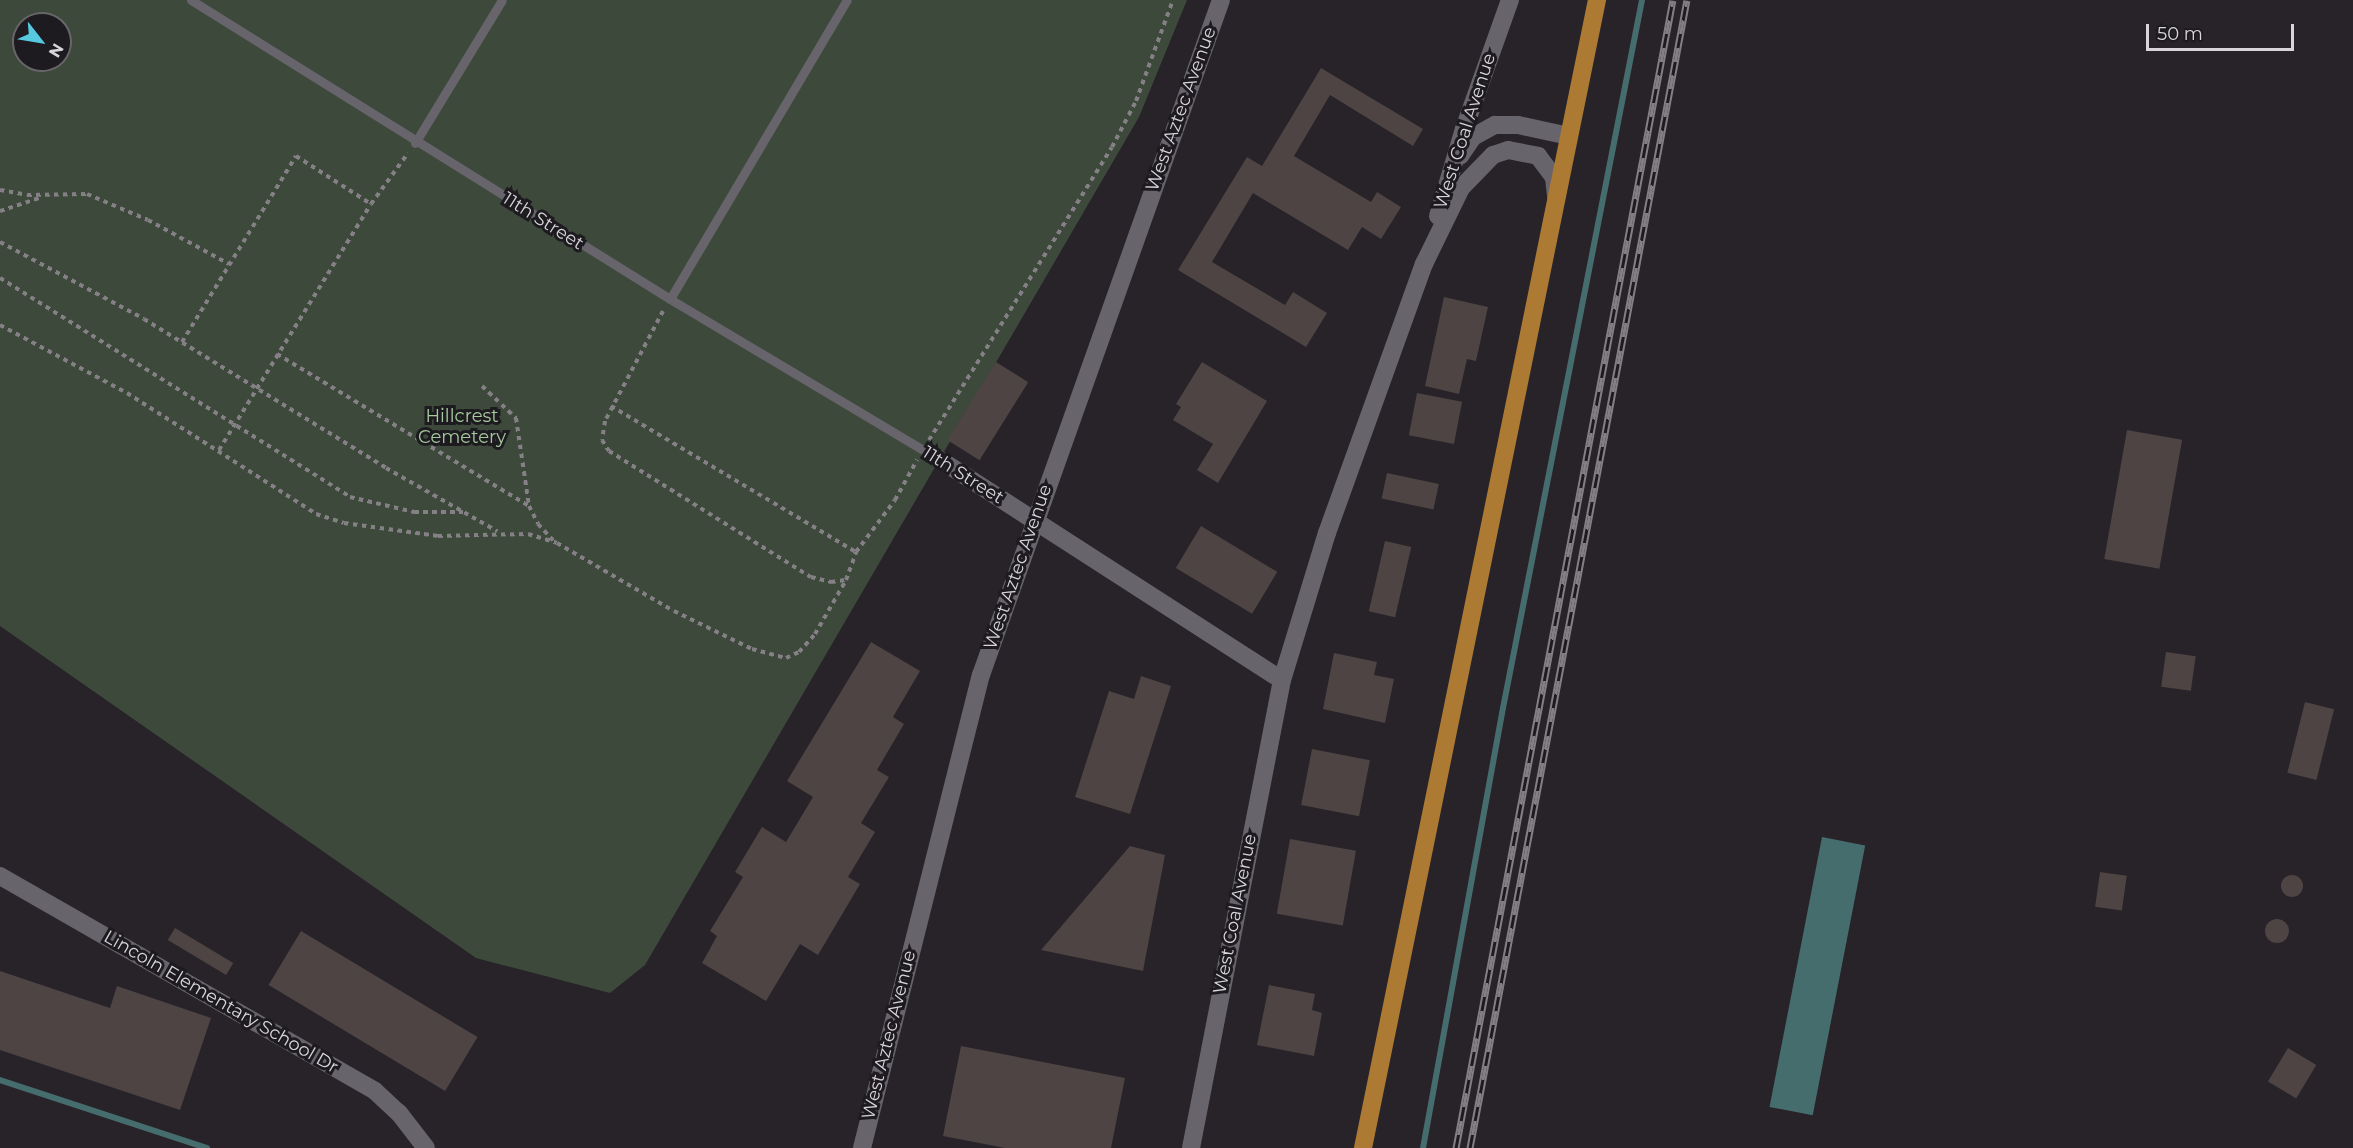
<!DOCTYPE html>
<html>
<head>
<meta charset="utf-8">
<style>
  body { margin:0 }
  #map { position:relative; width:2353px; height:1148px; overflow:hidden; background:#272329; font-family:Montserrat,sans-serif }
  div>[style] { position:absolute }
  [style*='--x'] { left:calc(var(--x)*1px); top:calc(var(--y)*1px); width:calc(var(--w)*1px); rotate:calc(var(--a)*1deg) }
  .green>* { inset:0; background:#3d493b }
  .water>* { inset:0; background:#466d6e; transform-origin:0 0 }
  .stream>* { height:6px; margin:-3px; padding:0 3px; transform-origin:3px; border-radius:3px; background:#466d6e }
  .building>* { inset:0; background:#4d4443; transform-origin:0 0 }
  .round { border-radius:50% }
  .path>* { height:4px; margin-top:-2px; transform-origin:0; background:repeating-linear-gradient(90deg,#848085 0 4.5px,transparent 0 9px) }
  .lane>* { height:9px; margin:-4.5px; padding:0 4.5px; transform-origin:4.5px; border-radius:4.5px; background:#68646b }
  .street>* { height:18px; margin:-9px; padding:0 9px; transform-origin:9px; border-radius:9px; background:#68646b }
  .secondary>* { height:18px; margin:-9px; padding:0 9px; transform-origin:9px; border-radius:9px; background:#68646b }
  .primary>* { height:18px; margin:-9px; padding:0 9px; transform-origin:9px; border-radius:9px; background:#ac7a33 }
  .rail>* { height:7px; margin-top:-3.5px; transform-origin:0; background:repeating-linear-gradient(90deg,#1d1a20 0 14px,#837f84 0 28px); box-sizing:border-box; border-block:2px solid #837f84 }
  span { translate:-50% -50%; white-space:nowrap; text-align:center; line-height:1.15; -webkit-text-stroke:6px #1d1a20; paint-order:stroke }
  .street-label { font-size:18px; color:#d8d5d9 }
  .park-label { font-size:18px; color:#a5ca9d }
  .north { position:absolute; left:12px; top:12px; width:60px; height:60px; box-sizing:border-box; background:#1d1a20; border:2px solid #68656a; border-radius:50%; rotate:121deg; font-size:16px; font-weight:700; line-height:24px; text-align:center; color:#d8d5d9 }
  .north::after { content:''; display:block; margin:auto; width:21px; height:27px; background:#56c9e1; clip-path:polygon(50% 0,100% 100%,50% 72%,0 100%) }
  .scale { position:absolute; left:2146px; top:24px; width:148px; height:27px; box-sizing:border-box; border:3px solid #d8d5d9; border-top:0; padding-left:8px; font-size:18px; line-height:21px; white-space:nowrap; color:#d8d5d9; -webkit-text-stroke:4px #1d1a20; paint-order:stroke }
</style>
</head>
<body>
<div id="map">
  <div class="green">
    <i style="clip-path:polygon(evenodd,0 0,1187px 0,1139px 117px,645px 965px,610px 993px,476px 958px,0 626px,0 0,24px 24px,60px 24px,60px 60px,24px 60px,24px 24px)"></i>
  </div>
  <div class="water">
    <i style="left:1822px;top:837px;width:44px;height:275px;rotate:11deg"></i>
  </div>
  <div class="stream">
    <i style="--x:0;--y:1080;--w:218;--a:18.2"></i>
    <i style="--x:1423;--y:1148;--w:447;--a:-79.7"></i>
    <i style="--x:1503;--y:708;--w:722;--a:-78.89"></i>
  </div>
  <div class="building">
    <i style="clip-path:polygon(1321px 68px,1423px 129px,1413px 146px,1330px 95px,1294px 156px,1371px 202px,1377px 192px,1401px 207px,1381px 239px,1362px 227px,1348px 250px,1253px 193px,1212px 262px,1285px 305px,1293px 292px,1327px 313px,1306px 347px,1178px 270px,1247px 157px,1262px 166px)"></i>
    <i style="clip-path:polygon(1444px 297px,1488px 307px,1476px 361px,1467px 359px,1459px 394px,1425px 386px)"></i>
    <i style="left:996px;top:362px;width:38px;height:92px;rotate:32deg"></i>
    <i style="clip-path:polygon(1202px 362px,1267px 401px,1218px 483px,1197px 470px,1213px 444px,1173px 420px,1181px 407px,1176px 404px)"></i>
    <i style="left:1417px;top:393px;width:46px;height:43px;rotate:11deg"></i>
    <i style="left:2127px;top:430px;width:56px;height:131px;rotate:10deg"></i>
    <i style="left:1387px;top:473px;width:53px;height:26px;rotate:12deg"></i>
    <i style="left:1201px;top:526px;width:89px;height:49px;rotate:31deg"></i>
    <i style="left:1385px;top:541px;width:27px;height:72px;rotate:13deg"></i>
    <i style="clip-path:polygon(871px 642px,920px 671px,893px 717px,904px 724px,877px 770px,889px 777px,861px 823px,875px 832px,848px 877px,860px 884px,818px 955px,800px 944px,766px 1001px,702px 963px,717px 936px,710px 931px,743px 877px,735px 872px,762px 827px,786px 842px,813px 797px,787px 781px)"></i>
    <i style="left:2166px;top:652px;width:30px;height:35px;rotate:8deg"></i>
    <i style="clip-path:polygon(1334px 653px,1377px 662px,1374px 675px,1394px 679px,1385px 723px,1323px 709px)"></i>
    <i style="clip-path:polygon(1141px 676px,1171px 686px,1130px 814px,1075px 797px,1109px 691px,1134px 699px)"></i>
    <i style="left:2305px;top:702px;width:30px;height:73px;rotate:14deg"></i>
    <i style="left:1312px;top:749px;width:59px;height:57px;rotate:11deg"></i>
    <i style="left:1290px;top:839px;width:67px;height:76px;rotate:10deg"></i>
    <i style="clip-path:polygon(1130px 846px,1165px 855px,1143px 971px,1041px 950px)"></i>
    <i style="left:2100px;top:872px;width:27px;height:35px;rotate:8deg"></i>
    <i class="round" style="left:2281px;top:875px;width:22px;height:22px"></i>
    <i class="round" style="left:2265px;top:919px;width:24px;height:24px"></i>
    <i style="left:175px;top:928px;width:68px;height:14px;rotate:31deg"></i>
    <i style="left:301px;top:931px;width:206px;height:63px;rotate:31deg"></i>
    <i style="clip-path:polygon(0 971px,110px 1008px,117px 986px,211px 1018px,180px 1110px,0 1050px)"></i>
    <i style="clip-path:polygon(1269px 985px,1315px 994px,1312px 1010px,1322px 1013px,1314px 1056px,1257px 1045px)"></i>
    <i style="clip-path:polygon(961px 1046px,1125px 1078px,1111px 1148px,1005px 1148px,943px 1136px)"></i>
    <i style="left:2288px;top:1048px;width:33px;height:39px;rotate:31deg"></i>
  </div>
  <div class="path">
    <i style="--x:0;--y:190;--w:27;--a:10"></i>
    <i style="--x:27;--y:195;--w:60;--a:-1"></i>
    <i style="--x:87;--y:194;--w:66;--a:23.1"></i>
    <i style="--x:148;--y:220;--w:92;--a:28.5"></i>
    <i style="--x:0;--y:211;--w:44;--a:-18.4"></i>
    <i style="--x:0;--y:242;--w:163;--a:28.1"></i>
    <i style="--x:144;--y:319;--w:284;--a:31.6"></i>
    <i style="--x:386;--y:468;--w:128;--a:29.6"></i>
    <i style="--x:0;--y:278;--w:413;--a:32"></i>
    <i style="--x:350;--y:497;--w:66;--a:13.2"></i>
    <i style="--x:414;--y:512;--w:49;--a:0"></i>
    <i style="--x:663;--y:311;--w:124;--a:117.8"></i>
    <i style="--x:605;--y:421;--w:19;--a:99"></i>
    <i style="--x:602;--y:440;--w:13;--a:58"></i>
    <i style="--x:609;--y:451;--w:238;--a:32"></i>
    <i style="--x:811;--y:577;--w:21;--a:14"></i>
    <i style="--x:831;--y:582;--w:14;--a:-8"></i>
    <i style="--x:0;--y:325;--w:144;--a:28.2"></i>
    <i style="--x:127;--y:393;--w:224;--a:32.6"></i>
    <i style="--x:316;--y:514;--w:29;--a:18"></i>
    <i style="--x:344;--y:523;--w:95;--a:7.9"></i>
    <i style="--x:438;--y:536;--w:90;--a:-1.3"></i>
    <i style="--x:528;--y:534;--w:30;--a:17"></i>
    <i style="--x:557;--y:543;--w:135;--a:30.2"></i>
    <i style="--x:674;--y:611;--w:87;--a:26"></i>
    <i style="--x:752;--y:649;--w:35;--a:15"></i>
    <i style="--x:786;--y:658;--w:14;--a:-25"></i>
    <i style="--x:799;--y:652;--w:24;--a:-48"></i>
    <i style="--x:815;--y:634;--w:62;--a:-60.1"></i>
    <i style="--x:846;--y:580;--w:30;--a:-70"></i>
    <i style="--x:856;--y:552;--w:65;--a:-53.1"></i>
    <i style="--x:895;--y:500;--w:46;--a:-61.2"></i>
    <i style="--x:182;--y:342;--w:218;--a:-58.5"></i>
    <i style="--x:296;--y:156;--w:89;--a:32.6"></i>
    <i style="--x:277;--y:354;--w:294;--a:31.1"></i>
    <i style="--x:482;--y:386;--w:47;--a:43.3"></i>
    <i style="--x:516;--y:418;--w:89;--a:81.6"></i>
    <i style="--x:529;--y:506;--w:20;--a:63"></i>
    <i style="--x:538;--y:524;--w:26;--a:47"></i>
    <i style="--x:611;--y:406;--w:285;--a:30.8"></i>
    <i style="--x:929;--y:440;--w:345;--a:-58"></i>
    <i style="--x:1112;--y:147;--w:52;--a:-62.4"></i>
    <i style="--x:1136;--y:101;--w:108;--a:-69.9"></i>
    <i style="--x:219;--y:450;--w:289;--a:-58.3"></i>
    <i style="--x:371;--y:204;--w:63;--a:-54"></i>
  </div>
  <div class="lane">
    <i style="--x:191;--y:0;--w:565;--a:31.97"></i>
    <i style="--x:670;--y:299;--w:317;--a:30.8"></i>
    <i style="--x:415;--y:143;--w:167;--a:-58.7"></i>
    <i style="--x:670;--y:299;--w:347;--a:-59.4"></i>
  </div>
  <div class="street">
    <i style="--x:1460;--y:156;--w:23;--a:-56"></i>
    <i style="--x:1473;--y:137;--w:25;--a:-29"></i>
    <i style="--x:1495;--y:125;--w:23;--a:0"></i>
    <i style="--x:1518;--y:125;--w:52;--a:12.2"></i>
    <i style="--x:1438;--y:216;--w:91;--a:-73.4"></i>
    <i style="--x:1464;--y:129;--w:137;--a:-70.4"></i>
    <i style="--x:942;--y:461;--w:404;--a:32.8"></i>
    <i style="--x:0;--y:876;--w:432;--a:29.8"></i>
    <i style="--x:375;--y:1091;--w:33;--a:43"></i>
    <i style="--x:399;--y:1113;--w:44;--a:52.4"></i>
    <i style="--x:1191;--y:1148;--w:477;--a:-79"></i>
    <i style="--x:1282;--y:680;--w:154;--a:-73"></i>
    <i style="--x:1327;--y:533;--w:286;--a:-70.2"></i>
    <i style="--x:1424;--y:264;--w:85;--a:-64"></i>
    <i style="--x:1461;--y:188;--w:46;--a:-45.9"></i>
    <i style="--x:1493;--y:155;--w:16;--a:-18"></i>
    <i style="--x:1508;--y:150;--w:31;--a:11"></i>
    <i style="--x:1538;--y:156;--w:26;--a:53"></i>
    <i style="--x:1554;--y:177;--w:20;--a:84"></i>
  </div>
  <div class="secondary">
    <i style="--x:862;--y:1148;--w:488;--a:-75.9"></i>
    <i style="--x:981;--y:675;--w:716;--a:-70.43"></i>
  </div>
  <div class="primary">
    <i style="--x:1363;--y:1148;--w:1172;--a:-78.48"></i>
  </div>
  <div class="rail">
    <i style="--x:1456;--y:1148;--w:1168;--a:-79.3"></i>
    <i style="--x:1470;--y:1148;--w:1168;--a:-79.3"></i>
  </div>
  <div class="street-label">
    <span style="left:1181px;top:109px;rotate:-70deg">West Aztec Avenue</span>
    <span style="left:1465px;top:131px;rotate:-72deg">West Coal Avenue</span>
    <span style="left:543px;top:221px;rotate:32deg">11th Street</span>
    <span style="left:963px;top:475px;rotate:32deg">11th Street</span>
    <span style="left:1018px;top:567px;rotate:-71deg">West Aztec Avenue</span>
    <span style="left:1235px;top:914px;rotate:-79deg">West Coal Avenue</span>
    <span style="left:221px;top:1002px;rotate:30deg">Lincoln Elementary School Dr</span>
    <span style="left:889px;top:1035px;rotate:-76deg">West Aztec Avenue</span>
  </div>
  <div class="park-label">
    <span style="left:462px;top:427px">Hillcrest<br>Cemetery</span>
  </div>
  <div class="north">N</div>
  <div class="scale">50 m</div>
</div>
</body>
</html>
